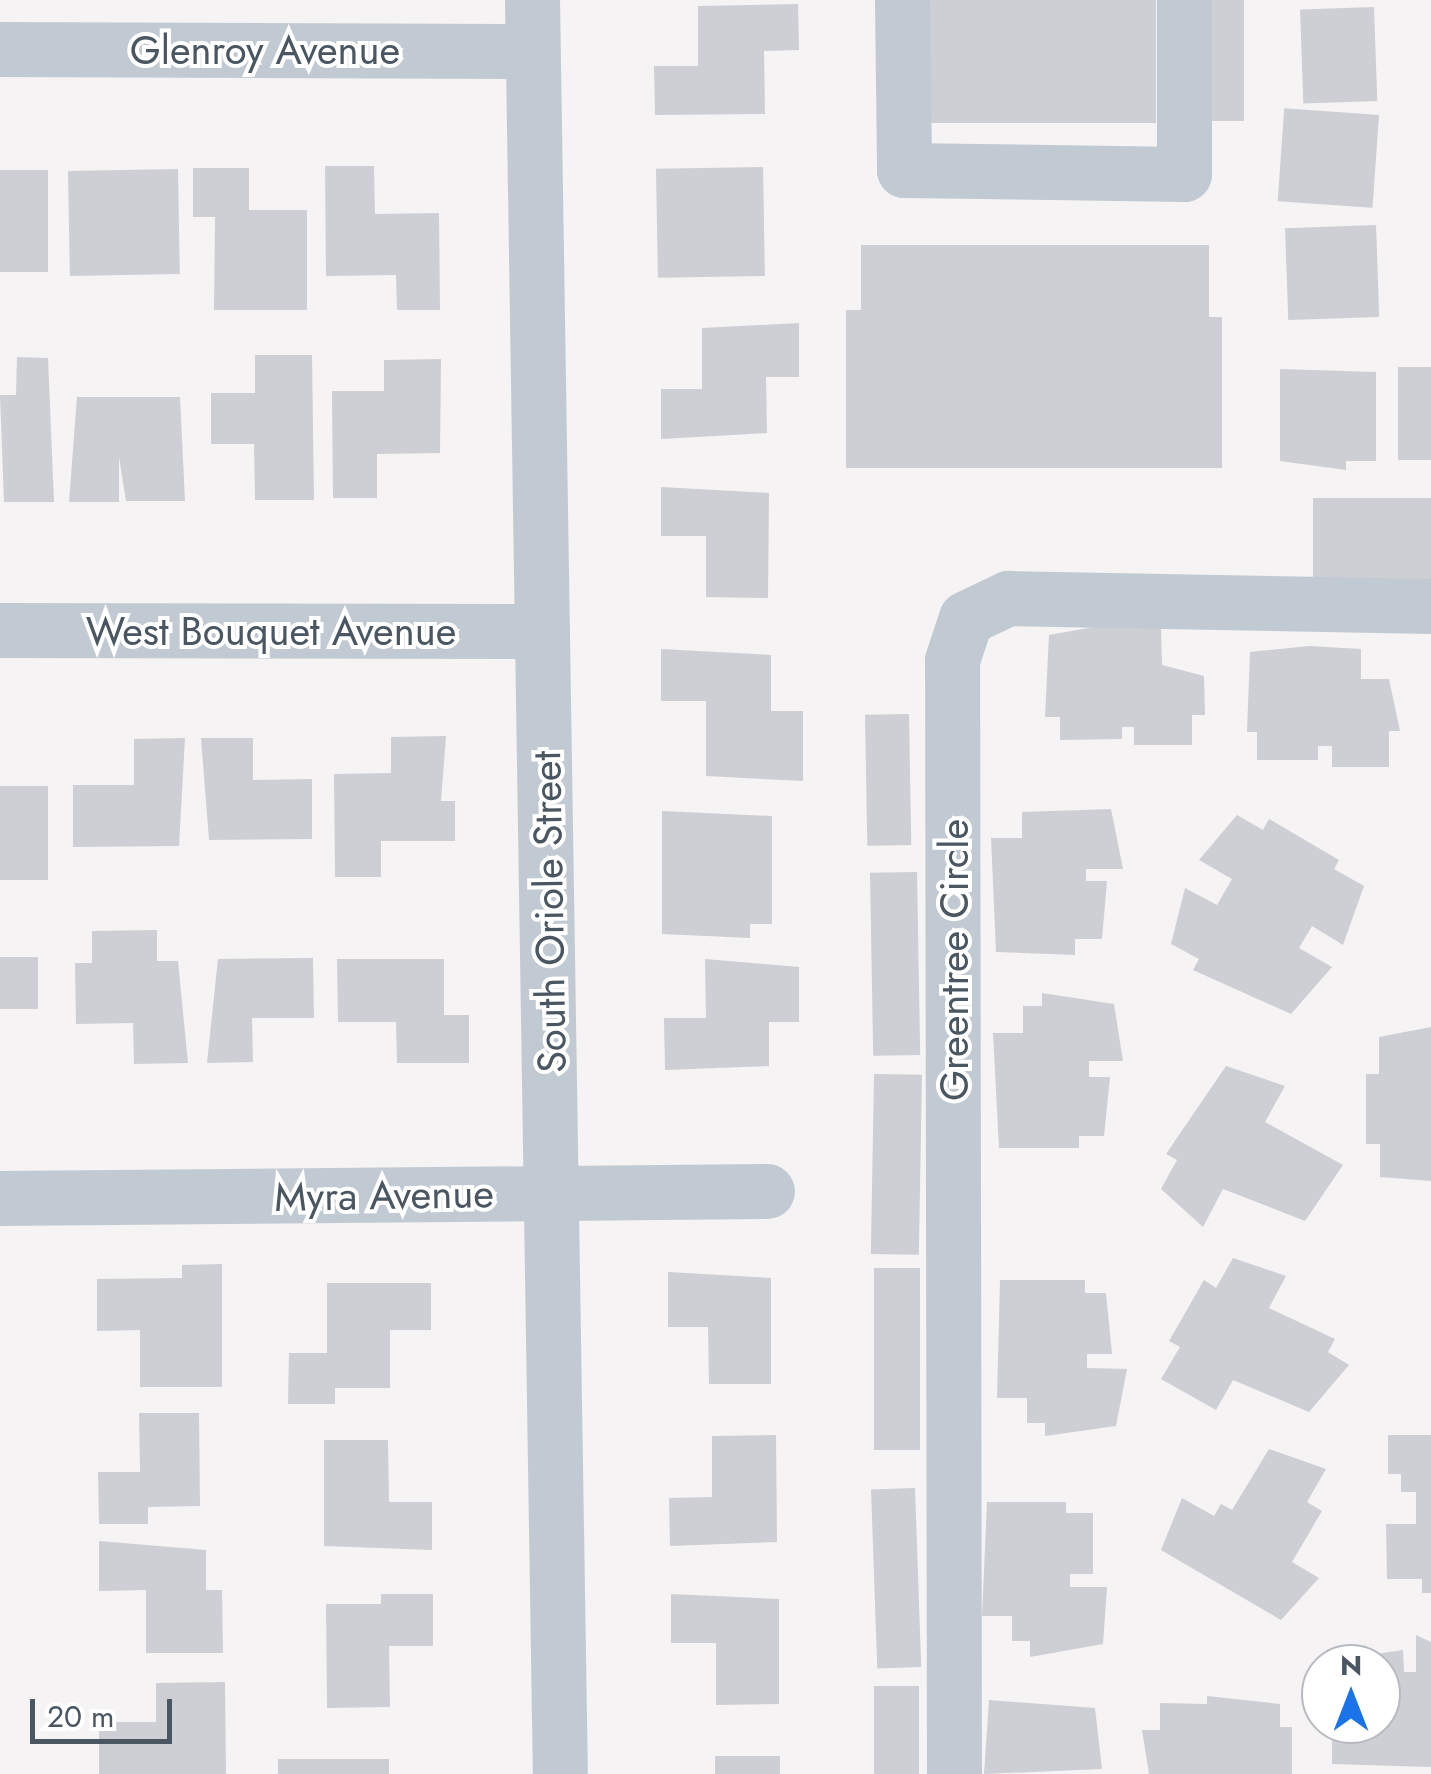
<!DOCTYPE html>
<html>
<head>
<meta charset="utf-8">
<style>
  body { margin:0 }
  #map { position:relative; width:1431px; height:1774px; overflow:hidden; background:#f5f3f3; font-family:Jost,sans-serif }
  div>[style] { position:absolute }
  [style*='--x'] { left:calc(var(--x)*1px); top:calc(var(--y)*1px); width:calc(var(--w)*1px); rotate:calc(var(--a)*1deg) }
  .building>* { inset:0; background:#cdcfd5; transform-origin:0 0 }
  .minor>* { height:55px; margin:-27.5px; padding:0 27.5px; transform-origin:27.5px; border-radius:27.5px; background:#c1cad2 }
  span { translate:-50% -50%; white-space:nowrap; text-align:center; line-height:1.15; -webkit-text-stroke:8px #fff; paint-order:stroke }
  .street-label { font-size:40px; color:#4a5661 }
  .north { position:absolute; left:1301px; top:1644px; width:100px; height:100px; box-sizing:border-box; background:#fff; border:2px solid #b7bbc0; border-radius:50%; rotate:0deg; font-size:28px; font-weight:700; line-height:40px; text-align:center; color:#4a5661 }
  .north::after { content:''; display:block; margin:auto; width:35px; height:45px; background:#1a73e8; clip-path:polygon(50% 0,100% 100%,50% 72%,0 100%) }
  .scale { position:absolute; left:30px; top:1699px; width:142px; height:45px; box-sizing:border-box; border:5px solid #4a5661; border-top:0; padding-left:12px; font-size:30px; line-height:35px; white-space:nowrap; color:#4a5661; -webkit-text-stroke:8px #fff; paint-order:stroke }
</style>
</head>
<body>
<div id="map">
  <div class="building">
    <i style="left:919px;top:0;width:237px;height:123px"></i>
    <i style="left:1199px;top:0;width:45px;height:121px"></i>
    <i style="clip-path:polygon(798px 4px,799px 50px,764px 51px,765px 114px,655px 115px,654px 66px,698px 66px,698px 6px)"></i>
    <i style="left:1374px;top:7px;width:94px;height:74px;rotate:88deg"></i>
    <i style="left:1379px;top:115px;width:93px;height:95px;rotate:94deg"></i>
    <i style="clip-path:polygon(325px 166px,374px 166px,375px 214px,439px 213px,440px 310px,397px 310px,396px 275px,326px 276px)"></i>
    <i style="left:763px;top:167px;width:109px;height:107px;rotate:89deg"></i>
    <i style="clip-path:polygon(193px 168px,249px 168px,249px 210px,307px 210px,307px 310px,214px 310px,215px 217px,193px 217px)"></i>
    <i style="left:178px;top:169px;width:105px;height:110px;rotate:89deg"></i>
    <i style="left:0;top:170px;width:48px;height:102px"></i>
    <i style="left:1376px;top:225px;width:92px;height:91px;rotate:88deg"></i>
    <i style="clip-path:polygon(861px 245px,1209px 245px,1209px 317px,1222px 317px,1222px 468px,846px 468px,846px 310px,861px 310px)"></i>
    <i style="clip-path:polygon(799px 323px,799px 377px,766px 377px,767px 433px,661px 439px,661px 389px,702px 389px,702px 328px)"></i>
    <i style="clip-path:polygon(255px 355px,312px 355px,314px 500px,255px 500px,254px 444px,211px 444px,211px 393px,255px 393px)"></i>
    <i style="clip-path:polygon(17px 357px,48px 358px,54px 502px,4px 502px,0 395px,16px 395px)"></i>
    <i style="clip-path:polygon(441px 359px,440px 453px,377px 454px,377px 498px,333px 498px,332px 391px,384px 391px,384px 360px)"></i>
    <i style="left:1398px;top:367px;width:33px;height:93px"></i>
    <i style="clip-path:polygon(1280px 369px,1376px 372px,1376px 461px,1346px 461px,1346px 470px,1280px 461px)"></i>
    <i style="clip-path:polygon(77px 397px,180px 397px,185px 501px,126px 501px,119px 457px,119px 502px,69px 502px)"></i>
    <i style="clip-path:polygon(661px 487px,769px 493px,768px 598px,706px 597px,706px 536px,661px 536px)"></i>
    <i style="left:1431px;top:498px;width:87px;height:118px;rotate:90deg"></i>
    <i style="clip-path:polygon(1094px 627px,1161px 627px,1162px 665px,1204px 676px,1205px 715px,1192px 715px,1192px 745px,1134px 745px,1134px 727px,1122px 727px,1122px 739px,1060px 740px,1060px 717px,1045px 717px,1049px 635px)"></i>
    <i style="clip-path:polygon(1309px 646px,1361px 649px,1361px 679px,1389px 679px,1400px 731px,1389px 731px,1389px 767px,1332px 767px,1332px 746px,1318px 746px,1318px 760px,1257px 760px,1257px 732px,1247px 732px,1250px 652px)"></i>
    <i style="clip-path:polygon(661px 649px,771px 655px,771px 711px,803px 711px,803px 781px,706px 776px,706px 701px,661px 701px)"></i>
    <i style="left:909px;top:714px;width:131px;height:44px;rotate:89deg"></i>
    <i style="clip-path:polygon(446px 736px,441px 801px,455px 801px,455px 841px,381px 841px,381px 877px,335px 877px,334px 774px,391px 773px,391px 737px)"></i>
    <i style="clip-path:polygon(185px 738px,179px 846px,73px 847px,73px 785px,134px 785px,134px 739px)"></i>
    <i style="clip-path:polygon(201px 738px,253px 738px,253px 780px,312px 779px,312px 839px,209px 840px)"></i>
    <i style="left:0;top:786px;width:48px;height:94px"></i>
    <i style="clip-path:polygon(1111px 809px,1123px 869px,1086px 869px,1086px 881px,1107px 881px,1102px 939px,1075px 939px,1075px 955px,996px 952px,991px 838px,1022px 838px,1022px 812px)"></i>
    <i style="clip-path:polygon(662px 811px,772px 816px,772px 924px,750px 924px,750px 938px,662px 934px)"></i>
    <i style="clip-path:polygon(1237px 815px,1263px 830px,1269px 819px,1339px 860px,1334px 869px,1364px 886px,1343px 945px,1312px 926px,1299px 948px,1332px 967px,1291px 1014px,1193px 970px,1199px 959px,1171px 944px,1185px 888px,1217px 905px,1232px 879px,1199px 860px)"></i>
    <i style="left:917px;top:872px;width:183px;height:47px;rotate:89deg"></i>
    <i style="clip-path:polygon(157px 930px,157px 961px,178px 961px,188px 1063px,134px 1064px,133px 1023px,76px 1024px,75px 963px,92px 963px,92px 931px)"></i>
    <i style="left:0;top:957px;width:38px;height:52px"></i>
    <i style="clip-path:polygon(313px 958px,314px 1018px,252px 1018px,253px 1062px,207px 1063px,218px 959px)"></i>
    <i style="clip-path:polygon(337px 959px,444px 959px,444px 1015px,469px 1015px,469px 1063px,397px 1063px,396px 1022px,338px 1022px)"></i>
    <i style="clip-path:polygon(705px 959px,799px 967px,799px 1022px,769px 1022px,769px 1066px,665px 1070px,664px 1018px,706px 1018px)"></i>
    <i style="clip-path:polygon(1042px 993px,1114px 1004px,1123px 1061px,1089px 1061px,1089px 1077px,1110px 1077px,1104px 1136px,1079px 1136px,1079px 1148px,999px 1148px,993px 1033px,1023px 1033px,1023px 1006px,1042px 1006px)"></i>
    <i style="clip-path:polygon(1431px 1027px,1431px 1181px,1380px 1177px,1380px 1144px,1366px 1144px,1366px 1074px,1379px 1074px,1379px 1037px)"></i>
    <i style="clip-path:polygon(1226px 1066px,1285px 1086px,1265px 1122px,1343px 1165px,1305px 1221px,1223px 1189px,1203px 1227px,1161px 1189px,1177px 1160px,1166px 1154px)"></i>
    <i style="left:874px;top:1074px;width:48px;height:180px;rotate:1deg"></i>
    <i style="clip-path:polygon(1233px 1258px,1286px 1276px,1269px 1308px,1335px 1339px,1328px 1352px,1349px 1365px,1309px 1412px,1233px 1380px,1216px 1410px,1161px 1379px,1180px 1347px,1169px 1341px,1204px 1280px,1216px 1288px)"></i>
    <i style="clip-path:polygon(222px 1264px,222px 1387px,140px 1387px,140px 1330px,97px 1331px,97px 1279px,182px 1278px,182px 1265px)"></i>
    <i style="left:874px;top:1268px;width:46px;height:182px"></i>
    <i style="clip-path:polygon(668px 1272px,771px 1278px,771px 1384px,709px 1384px,708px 1327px,668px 1327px)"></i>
    <i style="clip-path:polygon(1000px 1280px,1085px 1280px,1085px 1293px,1106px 1293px,1112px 1354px,1087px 1354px,1087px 1368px,1127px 1369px,1116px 1426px,1045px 1436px,1045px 1423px,1027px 1423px,1027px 1398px,997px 1398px)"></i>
    <i style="clip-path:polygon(327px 1283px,431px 1283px,431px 1330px,390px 1330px,390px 1388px,335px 1388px,335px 1404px,288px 1404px,289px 1353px,327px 1353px)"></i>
    <i style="clip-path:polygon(139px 1413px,199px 1413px,200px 1506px,148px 1507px,148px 1524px,99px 1524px,98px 1472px,140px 1472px)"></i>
    <i style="clip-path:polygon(776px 1435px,777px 1542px,670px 1546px,669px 1498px,712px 1497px,712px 1436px)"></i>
    <i style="clip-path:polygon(1388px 1435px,1431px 1435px,1431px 1593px,1422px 1593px,1422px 1579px,1387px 1579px,1386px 1524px,1416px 1524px,1416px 1492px,1401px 1492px,1401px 1474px,1388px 1474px)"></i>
    <i style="clip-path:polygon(324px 1440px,388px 1440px,389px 1502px,432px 1502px,432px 1550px,324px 1546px)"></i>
    <i style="clip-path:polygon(1269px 1449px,1326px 1469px,1307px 1502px,1322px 1511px,1292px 1562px,1319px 1578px,1281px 1620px,1161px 1550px,1182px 1498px,1214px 1516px,1221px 1504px,1232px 1510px)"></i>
    <i style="left:915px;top:1488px;width:179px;height:44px;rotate:88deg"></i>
    <i style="clip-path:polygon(987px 1502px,1066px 1502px,1066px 1513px,1093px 1513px,1093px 1574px,1070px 1574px,1070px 1587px,1107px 1587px,1103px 1644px,1030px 1657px,1030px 1641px,1012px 1641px,1012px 1616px,982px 1616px)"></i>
    <i style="clip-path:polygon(99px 1541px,206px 1550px,206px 1590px,222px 1590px,223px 1653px,146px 1653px,146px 1590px,99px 1591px)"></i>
    <i style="clip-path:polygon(381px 1594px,433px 1594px,433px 1646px,389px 1646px,390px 1707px,327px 1708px,326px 1604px,381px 1604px)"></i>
    <i style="clip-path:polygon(671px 1594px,779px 1599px,779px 1704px,716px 1705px,716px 1643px,671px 1643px)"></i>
    <i style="clip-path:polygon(1416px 1635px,1431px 1642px,1431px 1767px,1332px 1764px,1332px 1724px,1381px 1724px,1381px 1664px,1341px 1659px,1403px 1650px,1404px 1672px,1416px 1672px)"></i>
    <i style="clip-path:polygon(225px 1682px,226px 1774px,99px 1774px,99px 1722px,156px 1722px,156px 1683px)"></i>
    <i style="left:874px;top:1686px;width:45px;height:88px"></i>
    <i style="clip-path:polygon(1207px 1696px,1280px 1704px,1280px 1727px,1292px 1727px,1292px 1774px,1149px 1774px,1142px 1730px,1160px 1730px,1160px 1703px,1207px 1704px)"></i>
    <i style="clip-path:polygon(989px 1700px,1095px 1708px,1102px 1769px,984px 1774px)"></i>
    <i style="left:715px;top:1756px;width:65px;height:18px"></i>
    <i style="left:389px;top:1759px;width:15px;height:111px;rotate:90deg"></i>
  </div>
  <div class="minor">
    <i style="--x:532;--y:0;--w:1774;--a:89.1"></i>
    <i style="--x:902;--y:0;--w:170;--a:89.3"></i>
    <i style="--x:904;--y:170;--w:280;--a:0.8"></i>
    <i style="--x:1184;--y:174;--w:174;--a:-90"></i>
    <i style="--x:0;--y:49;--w:529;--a:0.22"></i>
    <i style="--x:0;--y:630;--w:542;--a:0.11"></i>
    <i style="--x:0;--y:1198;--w:767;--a:-0.52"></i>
    <i style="--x:954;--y:1774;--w:1114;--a:-90.1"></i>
    <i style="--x:952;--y:660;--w:44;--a:-71.6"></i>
    <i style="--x:966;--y:618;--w:47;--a:-25.5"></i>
    <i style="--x:1008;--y:598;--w:423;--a:1.1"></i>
  </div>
  <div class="street-label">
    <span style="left:265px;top:50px">Glenroy Avenue</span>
    <span style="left:271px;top:631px">West Bouquet Avenue</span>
    <span style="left:549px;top:912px;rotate:-91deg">South Oriole Street</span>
    <span style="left:954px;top:960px;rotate:-90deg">Greentree Circle</span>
    <span style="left:384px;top:1195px;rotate:-1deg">Myra Avenue</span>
  </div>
  <div class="north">N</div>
  <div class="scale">20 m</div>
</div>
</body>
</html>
